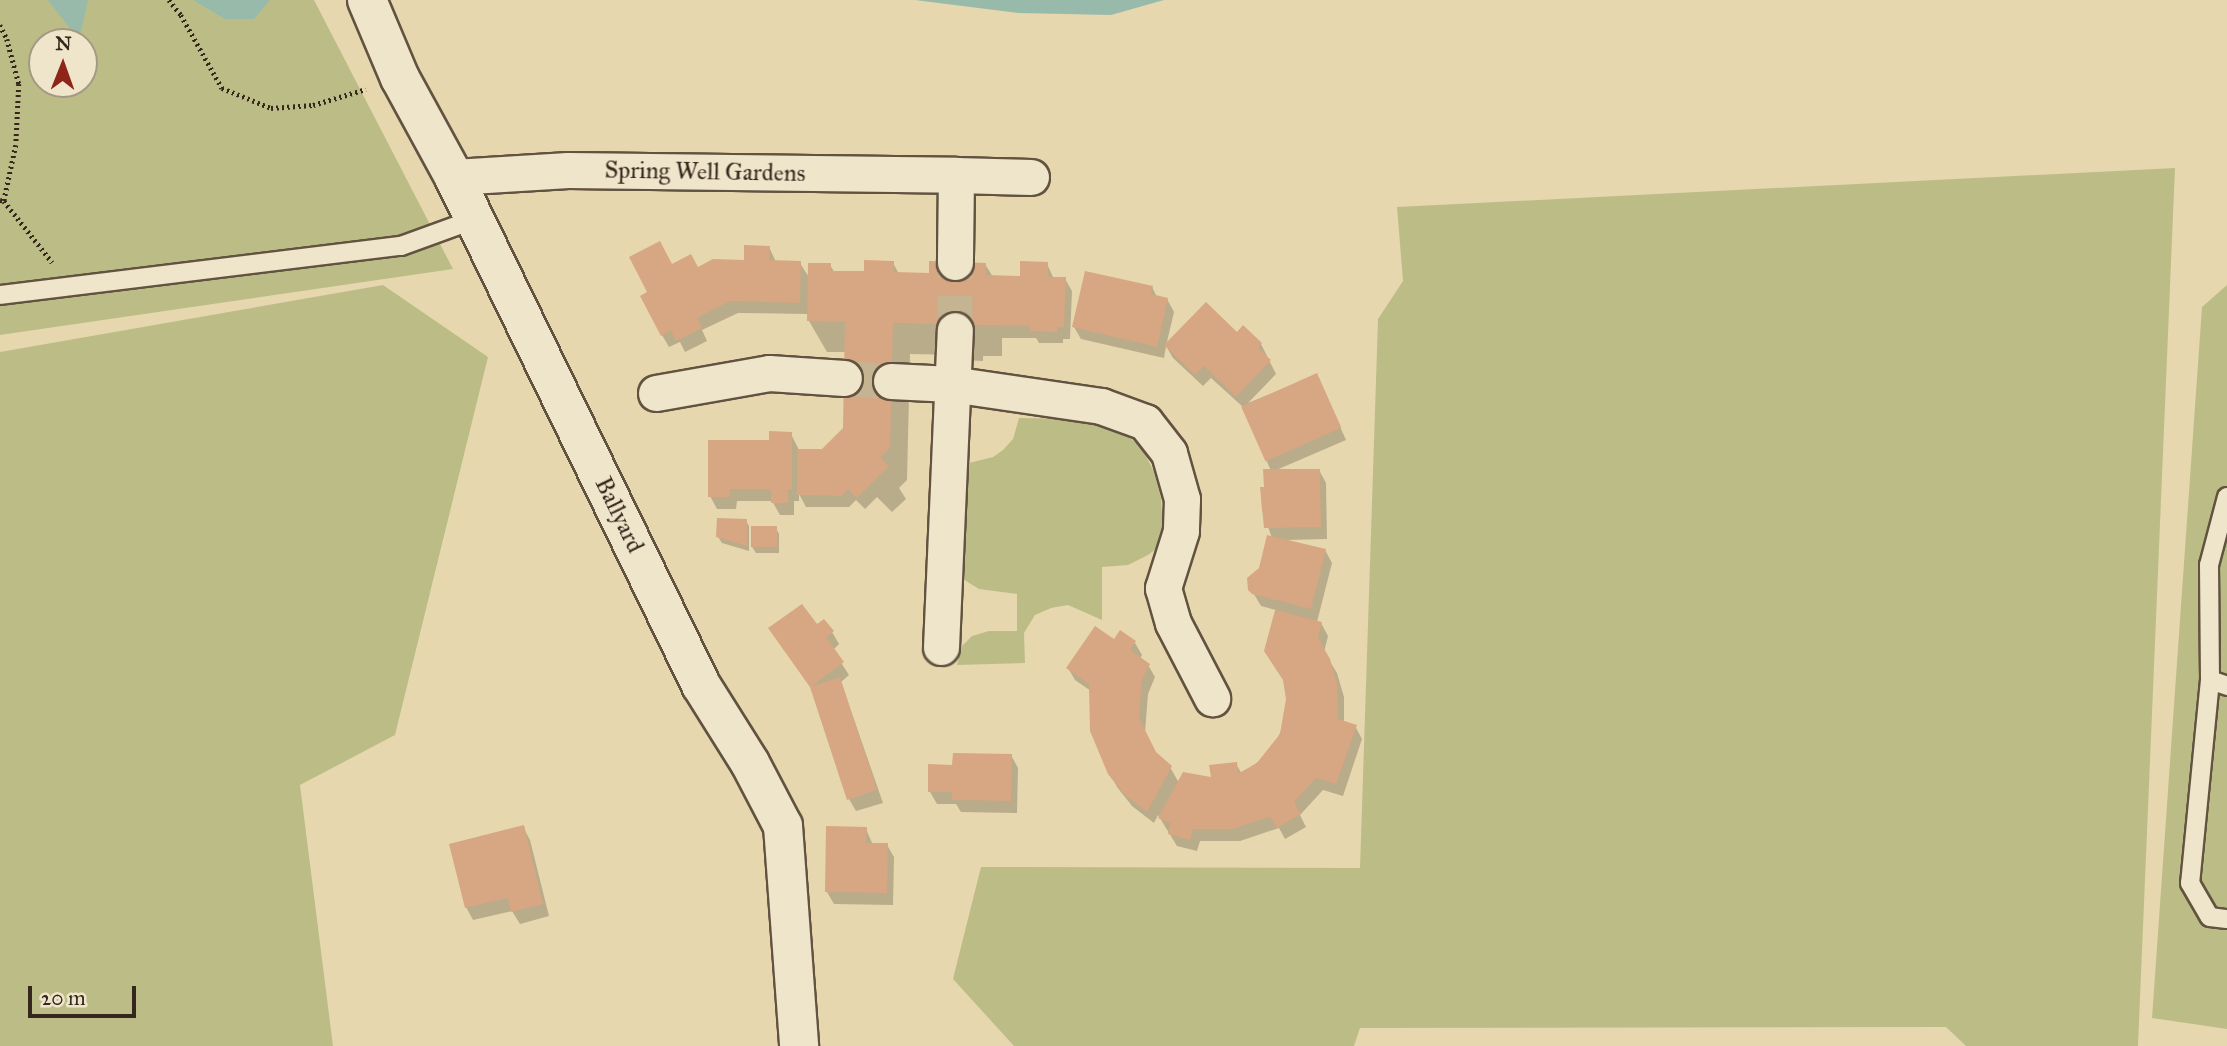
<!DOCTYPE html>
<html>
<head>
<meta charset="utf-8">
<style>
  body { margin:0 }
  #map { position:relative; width:2227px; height:1046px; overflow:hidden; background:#e7d7ae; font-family:"IM FELL Great Primer",serif }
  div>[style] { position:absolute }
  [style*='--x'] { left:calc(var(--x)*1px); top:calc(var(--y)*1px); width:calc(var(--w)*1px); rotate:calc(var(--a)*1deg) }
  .green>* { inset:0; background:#bcbd86 }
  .water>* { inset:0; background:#97baab }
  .shadow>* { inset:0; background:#0003 }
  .building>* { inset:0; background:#d7a682; transform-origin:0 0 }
  .minor-tunnel>* { height:35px; margin-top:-17.5px; transform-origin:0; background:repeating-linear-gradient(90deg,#c4b491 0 35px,transparent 0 53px) }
  .path>* { height:4.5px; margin-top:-2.25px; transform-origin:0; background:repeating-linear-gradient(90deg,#36271d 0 2px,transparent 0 5.5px) }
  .roads { filter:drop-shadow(2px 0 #625341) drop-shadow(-2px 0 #625341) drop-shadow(0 2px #625341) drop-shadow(0 -2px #625341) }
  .service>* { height:18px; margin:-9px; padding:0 9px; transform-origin:9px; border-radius:9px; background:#efe5ca }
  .minor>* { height:35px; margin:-17.5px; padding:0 17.5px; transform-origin:17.5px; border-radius:17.5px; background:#efe5ca }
  .tertiary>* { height:38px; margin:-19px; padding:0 19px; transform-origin:19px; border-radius:19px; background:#efe5ca }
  span { translate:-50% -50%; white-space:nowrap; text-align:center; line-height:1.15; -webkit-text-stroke:7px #efe5ca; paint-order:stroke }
  .street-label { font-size:24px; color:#36271d }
  .north { position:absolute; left:28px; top:28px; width:70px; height:70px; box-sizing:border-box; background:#efe5ca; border:2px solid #a59985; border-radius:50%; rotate:1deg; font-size:19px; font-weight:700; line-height:28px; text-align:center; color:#36271d }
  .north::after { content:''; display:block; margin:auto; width:24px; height:32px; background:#8f2418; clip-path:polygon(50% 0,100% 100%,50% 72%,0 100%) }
  .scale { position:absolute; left:28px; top:986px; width:108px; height:32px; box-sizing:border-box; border:4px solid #36271d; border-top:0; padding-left:9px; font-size:21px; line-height:24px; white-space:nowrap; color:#36271d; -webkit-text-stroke:5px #efe5ca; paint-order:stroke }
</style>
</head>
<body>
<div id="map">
  <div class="green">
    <i style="clip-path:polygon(evenodd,0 0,314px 0,453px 269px,0 335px,0 0,42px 42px,84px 42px,84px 84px,42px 84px,42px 42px)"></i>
    <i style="clip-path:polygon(2175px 168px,2138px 1046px,1966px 1046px,1946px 1027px,1360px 1028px,1354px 1046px,1014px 1046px,953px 979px,981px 867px,1360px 868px,1378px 319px,1403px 281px,1397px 207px)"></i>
    <i style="clip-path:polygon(383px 285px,488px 357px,395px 735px,300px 785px,333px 1046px,0 1046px,0 352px)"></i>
    <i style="clip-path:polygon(2227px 285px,2227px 1029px,2152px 1018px,2202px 307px)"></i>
    <i style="clip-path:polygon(1019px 418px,1080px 419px,1123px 433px,1141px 446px,1154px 472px,1161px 498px,1163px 532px,1156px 549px,1148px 555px,1128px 565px,1102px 567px,1102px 620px,1068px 605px,1051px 608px,1035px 615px,1024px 633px,1025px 663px,957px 665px,962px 646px,972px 636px,989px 631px,1017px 631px,1017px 594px,979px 589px,961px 578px,965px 464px,993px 457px,1003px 450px,1013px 439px)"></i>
  </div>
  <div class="water">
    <i style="clip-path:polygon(48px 0,88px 0,81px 31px,75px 35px)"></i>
    <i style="clip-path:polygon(193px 0,270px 0,254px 19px,225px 19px)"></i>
    <i style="clip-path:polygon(915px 0,1164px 0,1111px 15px,1018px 13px)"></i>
  </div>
  <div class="shadow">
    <i style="clip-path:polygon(769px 247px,776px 262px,800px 263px,810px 279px,830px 265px,835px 273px,865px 273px,893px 263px,899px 274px,930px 275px,985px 264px,993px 277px,1021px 278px,1047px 264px,1054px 279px,1065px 279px,1072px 291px,1070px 339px,1063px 339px,1063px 343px,1039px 343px,1036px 338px,1002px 338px,1002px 356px,983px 356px,983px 361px,963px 360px,960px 355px,910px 354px,907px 480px,899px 488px,906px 499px,892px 512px,877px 497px,865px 509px,856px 500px,849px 507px,806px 507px,799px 494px,799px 501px,794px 501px,794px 515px,780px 515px,772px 501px,737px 501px,736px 509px,717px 509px,710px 496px,771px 442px,791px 434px,799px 450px,823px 451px,845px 429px,846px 352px,827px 352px,809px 321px,809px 314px,738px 313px,702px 330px,707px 341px,685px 352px,680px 342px,669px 347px,662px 335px,649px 293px,672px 266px,698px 269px,745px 261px)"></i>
    <i style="clip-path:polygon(1152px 287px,1157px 297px,1167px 299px,1174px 312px,1166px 346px,1237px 334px,1261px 344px,1276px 374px,1248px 403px,1317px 375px,1346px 440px,1274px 471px,1319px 470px,1326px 483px,1327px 539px,1285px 540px,1325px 550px,1332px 563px,1317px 622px,1321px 623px,1328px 636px,1324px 652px,1337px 673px,1344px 697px,1344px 722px,1355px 726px,1362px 739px,1343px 796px,1323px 790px,1300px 815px,1306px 827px,1285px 839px,1279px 828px,1240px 841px,1200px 841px,1197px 851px,1177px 846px,1158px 815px,1154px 823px,1132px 806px,1117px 787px,1110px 774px,1091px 691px,1075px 680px,1068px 668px,1114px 642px,1120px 633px,1135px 643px,1142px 655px,1140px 659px,1148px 665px,1155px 677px,1148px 694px,1145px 732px,1156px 755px,1170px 767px,1179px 783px,1213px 780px,1236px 764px,1242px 774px,1272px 751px,1287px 717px,1285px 681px,1266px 651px,1276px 610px,1261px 606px,1248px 584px,1260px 569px,1272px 538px,1262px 510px,1261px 488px,1265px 489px,1271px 471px,1243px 407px,1211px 378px,1203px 386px,1173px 358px,1166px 346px,1164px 358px,1081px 339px,1074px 327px)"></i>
    <i style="clip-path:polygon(746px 521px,749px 526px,749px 551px,722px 543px,718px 537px)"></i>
    <i style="clip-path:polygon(776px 528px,779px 534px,779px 553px,756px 553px,752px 547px)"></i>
    <i style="clip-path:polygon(816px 627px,832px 632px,839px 644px,833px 650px,849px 675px,841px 682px,883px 803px,856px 811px,849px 799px,813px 691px,770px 629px)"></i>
    <i style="clip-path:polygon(1011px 755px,1018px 768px,1017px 813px,961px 812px,956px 804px,937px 804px,930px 792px,954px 766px)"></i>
    <i style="clip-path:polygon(523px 827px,530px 840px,549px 916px,520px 924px,512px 911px,473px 920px,466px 907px)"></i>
    <i style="clip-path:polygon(866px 829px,873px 845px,887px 845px,894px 857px,893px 905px,834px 904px,827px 892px)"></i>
  </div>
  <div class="building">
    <i style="clip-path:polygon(660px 241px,672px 264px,691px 254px,698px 267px,713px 259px,744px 260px,744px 245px,770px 246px,769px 260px,801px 261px,800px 303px,730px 301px,697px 318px,702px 328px,676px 341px,671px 331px,661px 336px,640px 296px,647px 292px,629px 257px)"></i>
    <i style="clip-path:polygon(864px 260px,894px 261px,894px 272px,929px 273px,929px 261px,986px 263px,986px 275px,1020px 276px,1020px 261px,1048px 262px,1048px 277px,1066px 277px,1064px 328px,1057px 327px,1057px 332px,1030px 331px,1030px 326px,893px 323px,890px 448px,880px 458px,889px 466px,857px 498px,848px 489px,842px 496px,797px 495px,797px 449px,822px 449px,843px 428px,845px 322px,807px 321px,808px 263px,831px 263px,831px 271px,864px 271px)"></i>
    <i style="clip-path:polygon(1085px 271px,1153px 286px,1151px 294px,1168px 298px,1157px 347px,1072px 327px)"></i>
    <i style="clip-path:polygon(1206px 302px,1237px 332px,1243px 325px,1262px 343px,1258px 348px,1271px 360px,1236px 397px,1204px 366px,1195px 375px,1164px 345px)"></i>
    <i style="left:1317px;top:373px;width:60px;height:83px;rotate:66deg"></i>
    <i style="clip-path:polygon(769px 431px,792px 432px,792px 489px,788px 489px,788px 503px,771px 503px,771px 489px,730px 489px,730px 497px,708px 497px,708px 440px,769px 440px)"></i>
    <i style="clip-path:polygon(1263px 469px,1320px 469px,1321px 527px,1264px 528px,1260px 487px,1264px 487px)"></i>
    <i style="clip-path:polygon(717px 518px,747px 519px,747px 546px,716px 537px)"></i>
    <i style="left:751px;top:526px;width:26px;height:21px"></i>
    <i style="clip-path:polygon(1267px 535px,1326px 549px,1311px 609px,1252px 594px,1248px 590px,1247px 578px,1259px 568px)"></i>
    <i style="clip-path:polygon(802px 604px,817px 624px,824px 619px,834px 631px,826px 637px,844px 662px,810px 687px,840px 677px,877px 790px,847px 800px,810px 687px,768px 628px)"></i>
    <i style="clip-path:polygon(1275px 610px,1322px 622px,1318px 638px,1330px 659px,1337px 683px,1338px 719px,1357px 725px,1336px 784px,1316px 778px,1294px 802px,1301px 814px,1277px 828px,1270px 817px,1232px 829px,1193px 829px,1190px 840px,1168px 834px,1170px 823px,1158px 818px,1183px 772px,1211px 777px,1209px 765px,1237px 762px,1238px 773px,1241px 772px,1257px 763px,1280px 734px,1286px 699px,1283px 680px,1264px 651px)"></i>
    <i style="clip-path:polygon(1095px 626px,1114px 639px,1120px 630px,1136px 641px,1130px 650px,1150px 664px,1142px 680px,1139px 718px,1156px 752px,1172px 766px,1147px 812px,1123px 793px,1108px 774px,1090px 731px,1089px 684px,1066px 668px)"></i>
    <i style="clip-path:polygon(953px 753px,1012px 754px,1011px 801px,952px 800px,952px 792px,928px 792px,928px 764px,952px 765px)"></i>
    <i style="clip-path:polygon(524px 825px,543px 904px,511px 912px,508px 898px,465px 908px,449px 844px)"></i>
    <i style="clip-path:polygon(826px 826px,867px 827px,866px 843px,888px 843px,887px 893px,825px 892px)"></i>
  </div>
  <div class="minor-tunnel">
    <i style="--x:955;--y:330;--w:68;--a:-90"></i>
    <i style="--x:844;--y:378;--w:47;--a:3.7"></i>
  </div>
  <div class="path">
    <i style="--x:169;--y:0;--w:19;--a:51"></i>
    <i style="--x:181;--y:15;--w:84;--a:60.7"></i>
    <i style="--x:222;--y:88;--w:53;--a:22.2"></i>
    <i style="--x:271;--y:108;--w:42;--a:-4.1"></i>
    <i style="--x:313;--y:105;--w:55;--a:-16.8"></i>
    <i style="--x:0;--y:25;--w:16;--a:63"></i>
    <i style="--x:7;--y:39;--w:47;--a:75.1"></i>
    <i style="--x:19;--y:84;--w:61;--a:92.8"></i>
    <i style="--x:16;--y:145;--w:57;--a:102.1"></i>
    <i style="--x:0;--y:200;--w:4;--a:14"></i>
    <i style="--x:4;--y:201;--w:78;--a:51.8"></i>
  </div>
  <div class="roads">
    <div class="service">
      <i style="--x:0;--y:295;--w:404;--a:-7"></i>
      <i style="--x:401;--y:246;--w:79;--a:-20"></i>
      <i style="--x:2227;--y:497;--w:70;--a:104.8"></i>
      <i style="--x:2209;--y:565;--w:115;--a:89.5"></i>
      <i style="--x:2210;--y:680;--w:204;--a:95.6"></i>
      <i style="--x:2190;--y:883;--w:39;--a:60"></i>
      <i style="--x:2210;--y:917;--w:17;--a:7"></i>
      <i style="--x:2210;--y:680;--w:18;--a:19"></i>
    </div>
    <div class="minor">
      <i style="--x:956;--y:175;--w:75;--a:1.5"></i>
      <i style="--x:454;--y:177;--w:114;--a:-3.5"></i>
      <i style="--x:568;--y:170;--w:388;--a:0.7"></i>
      <i style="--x:956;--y:175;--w:87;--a:90.7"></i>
      <i style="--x:891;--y:381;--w:60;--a:2.9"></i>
      <i style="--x:951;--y:384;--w:152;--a:8.3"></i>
      <i style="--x:1101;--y:406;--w:47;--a:20"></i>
      <i style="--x:1145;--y:422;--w:39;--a:52"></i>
      <i style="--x:1169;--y:453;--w:48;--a:74.2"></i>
      <i style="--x:1182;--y:499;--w:32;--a:92"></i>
      <i style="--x:1181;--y:531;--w:60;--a:107.5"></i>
      <i style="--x:1163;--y:588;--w:36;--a:74"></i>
      <i style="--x:1173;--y:623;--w:85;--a:62.5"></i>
      <i style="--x:656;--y:393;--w:115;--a:-10"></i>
      <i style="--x:769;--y:373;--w:75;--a:3.8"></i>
      <i style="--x:941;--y:647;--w:317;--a:-87.5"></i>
    </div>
    <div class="tertiary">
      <i style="--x:367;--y:0;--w:85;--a:67.1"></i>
      <i style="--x:400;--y:78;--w:113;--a:61.4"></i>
      <i style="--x:454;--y:177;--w:565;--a:64.07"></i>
      <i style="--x:701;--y:685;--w:92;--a:57.9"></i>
      <i style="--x:750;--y:763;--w:71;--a:62.4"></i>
      <i style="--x:783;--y:826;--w:221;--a:85.8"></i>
    </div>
  </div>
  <div class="street-label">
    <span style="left:705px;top:172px;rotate:1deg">Spring Well Gardens</span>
    <span style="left:619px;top:515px;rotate:64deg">Ballyard</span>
  </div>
  <div class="north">N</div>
  <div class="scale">20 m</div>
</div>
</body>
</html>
